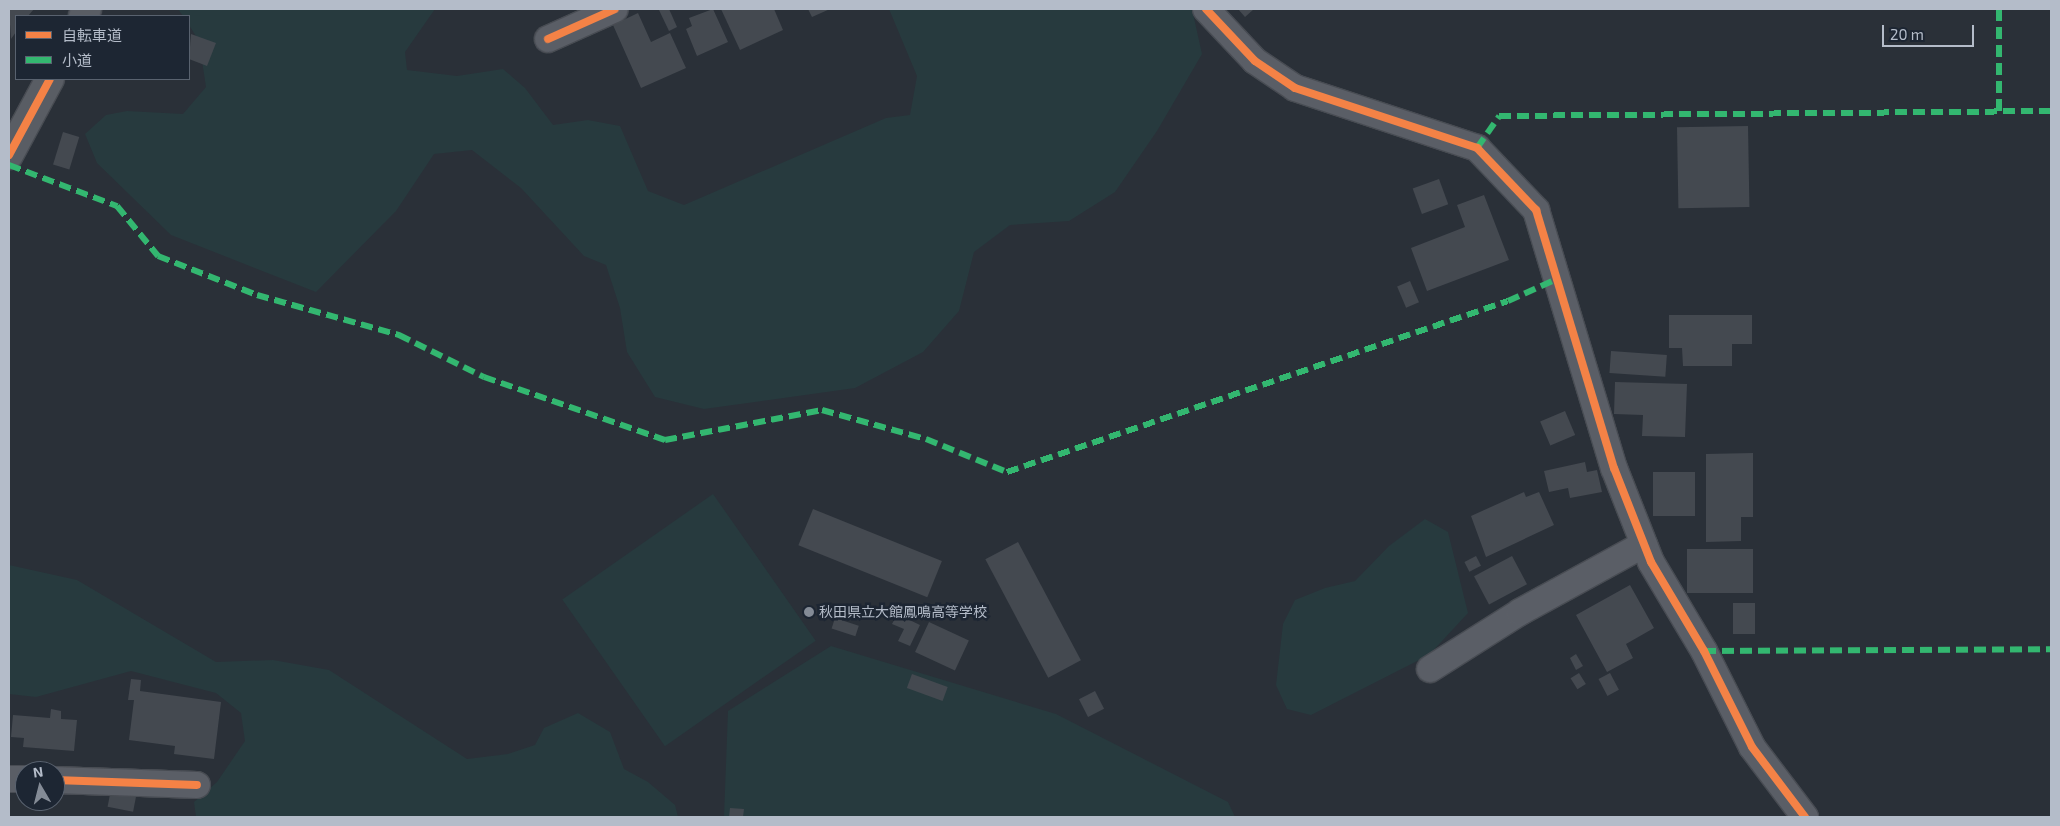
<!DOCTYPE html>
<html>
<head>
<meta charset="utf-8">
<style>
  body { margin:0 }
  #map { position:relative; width:2060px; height:826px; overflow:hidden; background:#2a3038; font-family:"Exo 2","Noto Sans JP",sans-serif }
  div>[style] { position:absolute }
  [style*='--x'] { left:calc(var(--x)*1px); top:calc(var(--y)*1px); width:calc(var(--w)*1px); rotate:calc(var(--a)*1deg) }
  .green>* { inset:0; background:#273a3e; transform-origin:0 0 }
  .building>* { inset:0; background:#444950; transform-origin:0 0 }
  .roads { filter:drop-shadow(1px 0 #484c53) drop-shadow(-1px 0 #484c53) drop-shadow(0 1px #484c53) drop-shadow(0 -1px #484c53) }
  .street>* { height:26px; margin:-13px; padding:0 13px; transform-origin:13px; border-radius:13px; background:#5a5e66 }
  .secondary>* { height:28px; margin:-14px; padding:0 14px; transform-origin:14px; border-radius:14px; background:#595d64 }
  .quiet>* { height:6px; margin-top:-3px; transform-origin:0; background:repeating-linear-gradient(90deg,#33b770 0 12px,transparent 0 18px) }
  .cycleway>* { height:8px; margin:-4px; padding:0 4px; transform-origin:4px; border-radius:4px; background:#f48246 }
  .dots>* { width:14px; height:14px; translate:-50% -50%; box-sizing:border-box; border:2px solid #1d2633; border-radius:50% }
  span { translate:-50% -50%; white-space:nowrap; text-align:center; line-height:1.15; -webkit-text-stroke:5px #1d2633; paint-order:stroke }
  .poi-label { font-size:14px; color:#b4bcc9 }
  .left { translate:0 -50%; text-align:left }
  .frame { position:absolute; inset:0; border:10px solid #b4bcc9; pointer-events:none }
  .legend { position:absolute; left:15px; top:15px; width:175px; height:65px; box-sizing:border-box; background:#1d2633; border:1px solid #59626f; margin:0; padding:6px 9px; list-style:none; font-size:15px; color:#b4bcc9 }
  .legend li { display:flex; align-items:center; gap:10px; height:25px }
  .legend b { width:25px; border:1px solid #59626f }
  .north { position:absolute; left:15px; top:761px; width:50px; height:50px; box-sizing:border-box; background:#1d2633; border:1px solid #59626f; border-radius:50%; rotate:352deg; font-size:14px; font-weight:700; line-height:20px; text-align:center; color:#b4bcc9 }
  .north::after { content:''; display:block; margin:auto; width:18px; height:22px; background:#848b96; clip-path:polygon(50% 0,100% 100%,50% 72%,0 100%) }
  .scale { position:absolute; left:1882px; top:25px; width:92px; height:22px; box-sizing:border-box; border:2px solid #b4bcc9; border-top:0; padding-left:6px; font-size:15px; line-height:18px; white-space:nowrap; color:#b4bcc9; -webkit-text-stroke:4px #1d2633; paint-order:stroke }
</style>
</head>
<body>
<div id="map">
  <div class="green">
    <i style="clip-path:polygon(178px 9px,435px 9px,405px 52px,407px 70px,457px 76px,503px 69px,525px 88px,553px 125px,588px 120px,620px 126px,648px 191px,684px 205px,886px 118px,910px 115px,917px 76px,889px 9px,1192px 9px,1202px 54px,1157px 131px,1115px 192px,1069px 221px,1010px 225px,974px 252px,959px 311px,923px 352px,855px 388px,704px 409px,655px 397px,627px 352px,620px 308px,606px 265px,584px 256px,521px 188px,472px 150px,434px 154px,396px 211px,316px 292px,171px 235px,97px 163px,85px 134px,106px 115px,127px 111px,183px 114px,206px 87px,199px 41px,189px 25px,189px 16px,183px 16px)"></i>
    <i style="left:713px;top:494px;width:179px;height:184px;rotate:55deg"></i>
    <i style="clip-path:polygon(1425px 519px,1448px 532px,1468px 613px,1429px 655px,1311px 715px,1287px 709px,1276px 685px,1283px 624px,1295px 600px,1325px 588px,1355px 581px,1389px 546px)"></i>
    <i style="clip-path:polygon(9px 565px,77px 580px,216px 662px,273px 660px,329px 670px,467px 759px,508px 754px,535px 745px,544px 728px,578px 713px,610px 732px,624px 769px,648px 782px,675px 805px,678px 817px,196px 817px,194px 802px,217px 782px,245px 741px,241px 713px,216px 693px,131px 671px,36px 697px,9px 694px)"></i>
    <i style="clip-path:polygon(831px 646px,1056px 714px,1228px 802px,1235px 817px,724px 817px,728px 711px)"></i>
  </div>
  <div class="building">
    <i style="clip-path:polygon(9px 9px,34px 9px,28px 16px,16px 16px,16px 32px,11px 39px)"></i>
    <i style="clip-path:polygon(663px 9px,669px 9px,677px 27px,669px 31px,659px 10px)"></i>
    <i style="clip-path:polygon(713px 9px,728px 42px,697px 56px,686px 29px,692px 26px,689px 18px)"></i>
    <i style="clip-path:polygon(721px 9px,774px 9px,783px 30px,740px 50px)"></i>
    <i style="clip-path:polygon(808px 9px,830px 9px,812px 17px)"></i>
    <i style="clip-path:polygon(1238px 9px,1254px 9px,1245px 17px)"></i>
    <i style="clip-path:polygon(638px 13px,651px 42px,670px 33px,686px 68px,641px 88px,613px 25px)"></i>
    <i style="clip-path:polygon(191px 34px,216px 43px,207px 66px,189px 59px)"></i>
    <i style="left:1748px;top:126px;width:81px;height:71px;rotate:89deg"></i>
    <i style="left:63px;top:132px;width:17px;height:34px;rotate:17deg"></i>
    <i style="left:1439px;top:179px;width:27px;height:28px;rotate:70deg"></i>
    <i style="clip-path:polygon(1484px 195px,1509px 260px,1427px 291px,1411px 248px,1465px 227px,1457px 205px)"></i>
    <i style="left:1410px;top:281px;width:23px;height:14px;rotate:67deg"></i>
    <i style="clip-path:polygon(1669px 315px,1752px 315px,1752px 344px,1732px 344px,1732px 366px,1683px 366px,1682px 348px,1669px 348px)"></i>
    <i style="left:1611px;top:351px;width:56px;height:22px;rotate:4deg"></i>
    <i style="clip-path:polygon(1615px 382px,1687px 384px,1685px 437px,1642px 436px,1643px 415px,1614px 414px)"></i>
    <i style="left:1565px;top:411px;width:26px;height:27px;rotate:67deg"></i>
    <i style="clip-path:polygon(1753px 453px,1753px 517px,1741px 517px,1741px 541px,1706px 542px,1706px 454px)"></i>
    <i style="clip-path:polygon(1585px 462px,1587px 472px,1597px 470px,1602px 492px,1570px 498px,1568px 488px,1549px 492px,1544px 471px)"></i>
    <i style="left:1653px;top:472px;width:42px;height:44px"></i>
    <i style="clip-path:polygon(1524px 492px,1526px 497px,1539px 492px,1554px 525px,1486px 557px,1471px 516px)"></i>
    <i style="left:813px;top:509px;width:139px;height:39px;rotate:22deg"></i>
    <i style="left:1018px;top:542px;width:134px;height:37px;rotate:62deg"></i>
    <i style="left:1687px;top:549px;width:66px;height:44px"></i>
    <i style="left:1476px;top:556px;width:11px;height:13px;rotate:63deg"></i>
    <i style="left:1512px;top:556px;width:32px;height:43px;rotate:62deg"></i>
    <i style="clip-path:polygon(1630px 585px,1654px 628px,1626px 644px,1633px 658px,1607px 672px,1576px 615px)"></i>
    <i style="left:1733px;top:603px;width:22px;height:31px"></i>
    <i style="clip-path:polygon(897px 614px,920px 625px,910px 646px,898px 641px,904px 629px,892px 624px)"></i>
    <i style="left:835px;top:618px;width:25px;height:11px;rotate:18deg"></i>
    <i style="left:929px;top:622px;width:44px;height:33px;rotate:25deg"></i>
    <i style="clip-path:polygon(1576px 654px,1583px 666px,1576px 670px,1570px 658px)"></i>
    <i style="left:1579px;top:673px;width:13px;height:10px;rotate:58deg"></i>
    <i style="left:1610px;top:673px;width:19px;height:13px;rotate:62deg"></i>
    <i style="left:912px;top:674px;width:38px;height:15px;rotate:20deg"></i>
    <i style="clip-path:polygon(131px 679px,141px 680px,140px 691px,221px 702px,214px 759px,174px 754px,175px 746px,129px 740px,134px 700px,128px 700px)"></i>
    <i style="left:1095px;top:691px;width:20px;height:18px;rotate:63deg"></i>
    <i style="clip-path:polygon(51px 709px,61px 711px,61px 719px,77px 720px,74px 751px,23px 747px,24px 738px,11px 737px,13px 715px,50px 718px)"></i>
    <i style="left:111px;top:789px;width:26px;height:18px;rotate:11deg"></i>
    <i style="clip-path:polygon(730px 808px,744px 809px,743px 817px,729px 817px)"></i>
  </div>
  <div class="roads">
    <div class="street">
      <i style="--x:1206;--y:9;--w:71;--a:46.7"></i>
      <i style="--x:1255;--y:61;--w:48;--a:34"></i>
      <i style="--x:1295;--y:88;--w:192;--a:18.2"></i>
      <i style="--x:1477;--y:148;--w:86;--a:46.4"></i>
      <i style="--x:1536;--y:210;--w:270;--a:73.2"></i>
      <i style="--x:1614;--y:468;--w:101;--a:68.5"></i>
      <i style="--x:1651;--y:562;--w:104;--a:59.2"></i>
      <i style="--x:1704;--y:651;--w:107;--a:63.4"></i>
      <i style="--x:1752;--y:747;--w:88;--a:52.9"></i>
      <i style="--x:548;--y:39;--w:73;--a:-24.1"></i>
      <i style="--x:1430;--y:669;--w:107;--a:-32.3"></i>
      <i style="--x:1520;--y:612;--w:141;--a:-28.7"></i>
      <i style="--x:9;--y:779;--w:16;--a:0"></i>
      <i style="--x:55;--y:780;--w:142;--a:2"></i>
    </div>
    <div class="secondary">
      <i style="--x:83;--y:16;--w:8;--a:-60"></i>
      <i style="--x:9;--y:155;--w:86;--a:-61.7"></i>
    </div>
  </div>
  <div class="quiet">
    <i style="--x:1999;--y:9;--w:103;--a:90"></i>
    <i style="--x:1477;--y:148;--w:39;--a:-55"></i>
    <i style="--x:1499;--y:116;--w:552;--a:-0.52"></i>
    <i style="--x:9;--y:165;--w:116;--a:20.8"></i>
    <i style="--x:117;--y:206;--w:65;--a:50.6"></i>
    <i style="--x:158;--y:256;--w:106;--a:21.5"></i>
    <i style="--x:257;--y:295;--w:148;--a:15.7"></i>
    <i style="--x:399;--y:335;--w:95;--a:26.3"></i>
    <i style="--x:484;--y:377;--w:192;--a:19.2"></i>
    <i style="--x:665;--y:440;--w:160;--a:-10.8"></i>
    <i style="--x:822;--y:410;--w:108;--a:15.6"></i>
    <i style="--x:926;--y:439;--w:87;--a:22.2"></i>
    <i style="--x:1007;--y:472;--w:529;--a:-18.85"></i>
    <i style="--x:1508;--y:301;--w:56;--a:-24.3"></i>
    <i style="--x:1704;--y:651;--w:347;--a:-0.3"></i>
  </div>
  <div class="cycleway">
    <i style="--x:1206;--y:9;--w:71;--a:46.7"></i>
    <i style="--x:1255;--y:61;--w:48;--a:34"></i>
    <i style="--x:1295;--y:88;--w:192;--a:18.2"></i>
    <i style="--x:1477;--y:148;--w:86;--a:46.4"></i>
    <i style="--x:1536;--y:210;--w:270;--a:73.2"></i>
    <i style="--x:1614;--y:468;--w:101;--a:68.5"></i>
    <i style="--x:1651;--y:562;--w:104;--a:59.2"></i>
    <i style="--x:1704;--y:651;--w:107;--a:63.4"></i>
    <i style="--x:1752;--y:747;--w:88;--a:52.9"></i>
    <i style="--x:548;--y:39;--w:73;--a:-24.1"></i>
    <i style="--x:9;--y:155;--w:86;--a:-61.7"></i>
    <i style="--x:55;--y:780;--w:142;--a:2"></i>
  </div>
  <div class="dots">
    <i style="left:809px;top:612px;background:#848b96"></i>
  </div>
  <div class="poi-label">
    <span class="left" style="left:819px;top:612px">秋田県立大館鳳鳴高等学校</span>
  </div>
  <div class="frame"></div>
  <ul class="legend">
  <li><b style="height:6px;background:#f48246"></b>自転車道</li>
  <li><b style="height:6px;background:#33b770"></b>小道</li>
  </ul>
  <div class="north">N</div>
  <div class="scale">20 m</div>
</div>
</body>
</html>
